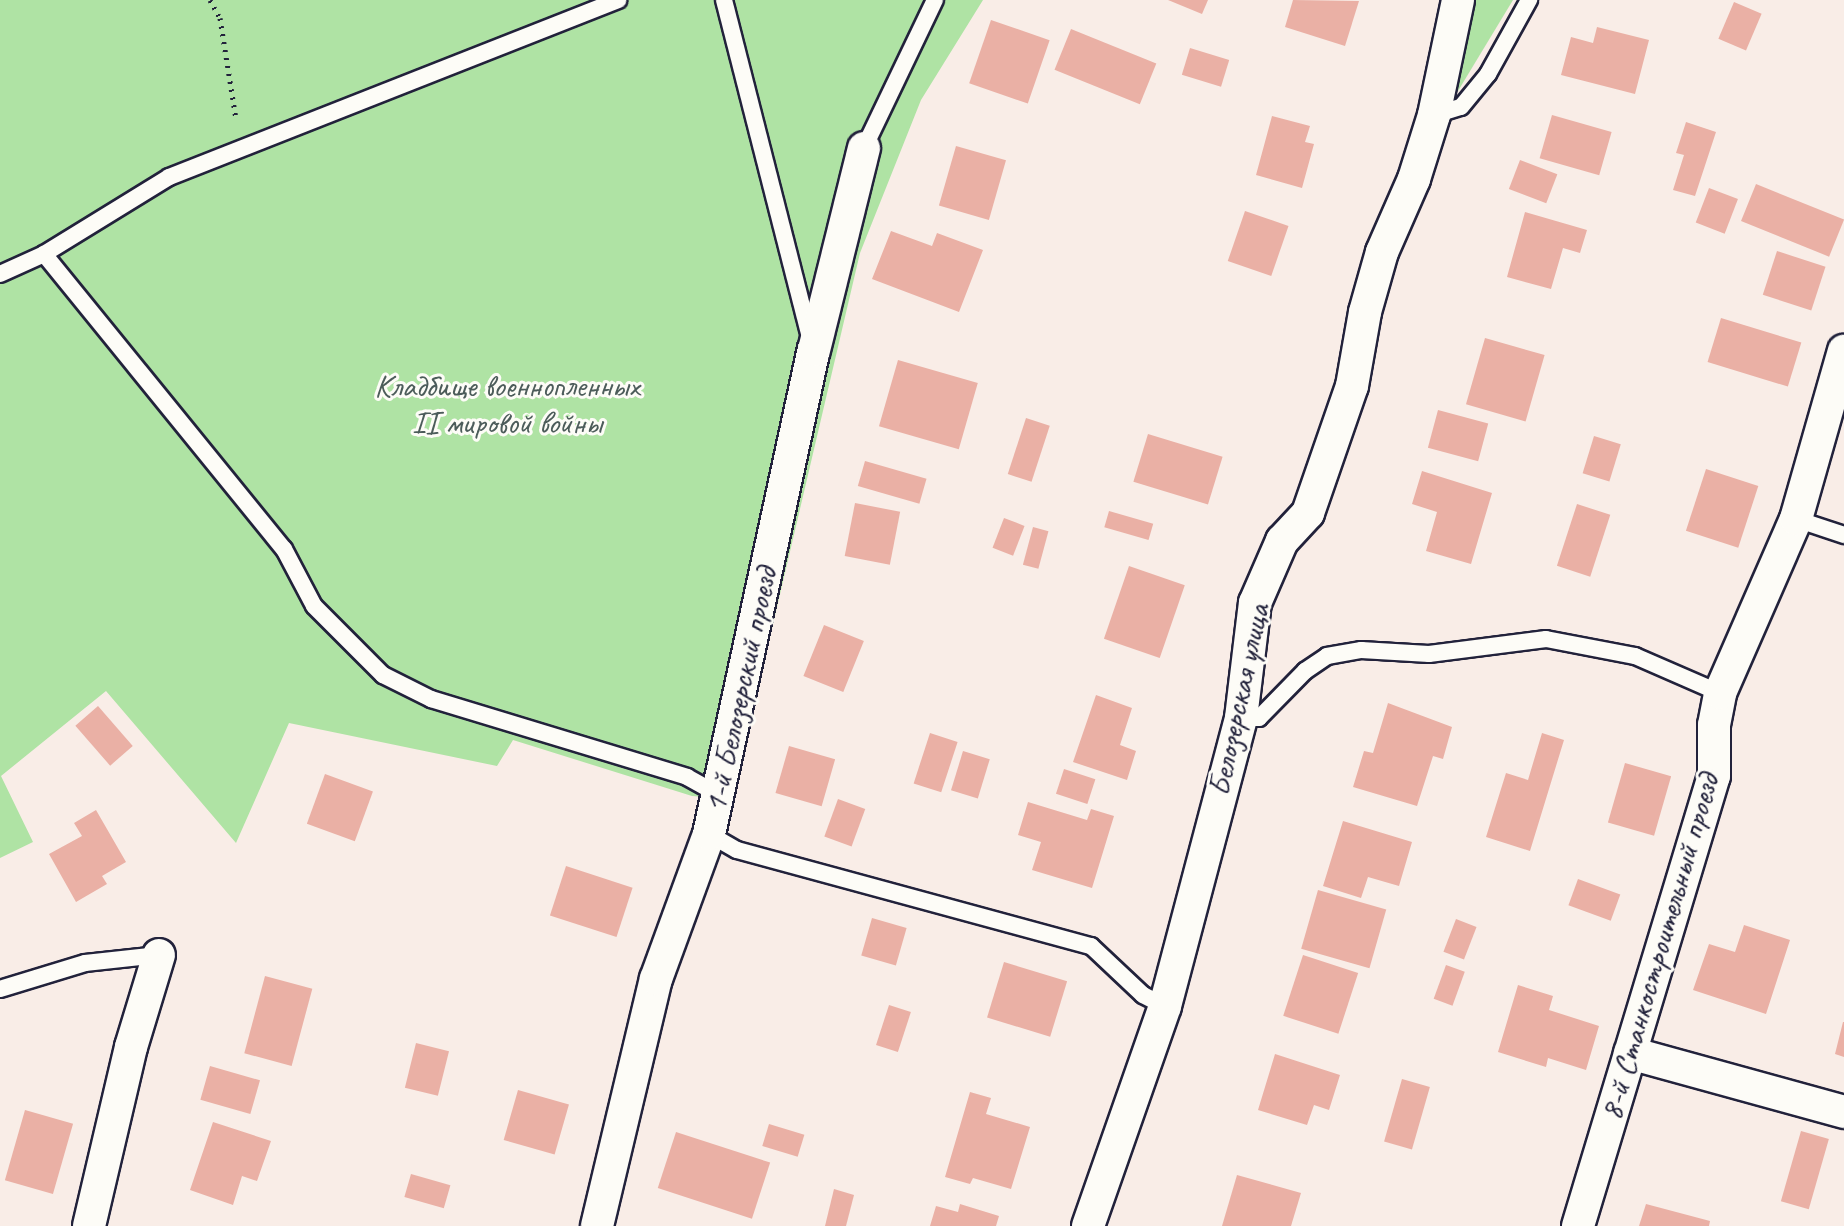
<!DOCTYPE html>
<html>
<head>
<meta charset="utf-8">
<style>
  body { margin:0 }
  #map { position:relative; width:1844px; height:1226px; overflow:hidden; background:#f9ede7; font-family:Caveat,sans-serif }
  div>[style] { position:absolute }
  [style*='--x'] { left:calc(var(--x)*1px); top:calc(var(--y)*1px); width:calc(var(--w)*1px); rotate:calc(var(--a)*1deg) }
  .green>* { inset:0; background:#afe3a4 }
  .building>* { inset:0; background:#eab0a5; transform-origin:0 0 }
  .path>* { height:5px; margin-top:-2.5px; transform-origin:0; background:repeating-linear-gradient(90deg,#22223b 0 2px,transparent 0 8px) }
  .roads { filter:drop-shadow(2px 0 #22223b) drop-shadow(-2px 0 #22223b) drop-shadow(0 2px #22223b) drop-shadow(0 -2px #22223b) }
  .lane>* { height:16px; margin:-8px; padding:0 8px; transform-origin:8px; border-radius:8px; background:#fdfcf7 }
  .street>* { height:32px; margin:-16px; padding:0 16px; transform-origin:16px; border-radius:16px; background:#fdfcf7 }
  span { translate:-50% -50%; white-space:nowrap; text-align:center; line-height:1.15; -webkit-text-stroke:6px #fdfcf7; paint-order:stroke }
  .park-label { font-size:32px; color:#4c5c5a }
  .street-label { font-size:32px; color:#22223b }
</style>
</head>
<body>
<div id="map">
  <div class="green">
    <i style="clip-path:polygon(0 0,983px 0,921px 100px,860px 253px,732px 799px,692px 796px,513px 740px,497px 766px,289px 723px,236px 843px,106px 691px,1px 776px,33px 842px,0 858px)"></i>
    <i style="clip-path:polygon(1448px 0,1513px 0,1458px 91px,1431px 79px)"></i>
  </div>
  <div class="building">
    <i style="clip-path:polygon(1168px 0,1208px 0,1202px 14px)"></i>
    <i style="clip-path:polygon(1293px 0,1359px 1px,1345px 46px,1285px 27px)"></i>
    <i style="left:1734px;top:2px;width:30px;height:40px;rotate:23deg"></i>
    <i style="left:991px;top:20px;width:62px;height:67px;rotate:19deg"></i>
    <i style="clip-path:polygon(1597px 27px,1649px 40px,1635px 94px,1561px 75px,1571px 37px,1593px 43px)"></i>
    <i style="left:1071px;top:29px;width:92px;height:44px;rotate:22deg"></i>
    <i style="left:1190px;top:48px;width:41px;height:28px;rotate:17deg"></i>
    <i style="left:1552px;top:115px;width:62px;height:45px;rotate:16deg"></i>
    <i style="clip-path:polygon(1272px 116px,1310px 126px,1305px 142px,1314px 144px,1302px 188px,1256px 175px)"></i>
    <i style="clip-path:polygon(1686px 122px,1716px 132px,1695px 196px,1673px 190px,1684px 155px,1676px 153px)"></i>
    <i style="left:956px;top:146px;width:52px;height:62px;rotate:16deg"></i>
    <i style="left:1520px;top:160px;width:40px;height:31px;rotate:21deg"></i>
    <i style="left:1756px;top:184px;width:95px;height:40px;rotate:22deg"></i>
    <i style="left:1709px;top:188px;width:31px;height:37px;rotate:21deg"></i>
    <i style="left:1245px;top:211px;width:46px;height:53px;rotate:19deg"></i>
    <i style="clip-path:polygon(1525px 212px,1587px 230px,1580px 253px,1563px 248px,1551px 289px,1507px 277px)"></i>
    <i style="clip-path:polygon(891px 231px,932px 246px,937px 233px,983px 250px,959px 312px,872px 279px)"></i>
    <i style="left:1777px;top:251px;width:51px;height:46px;rotate:18deg"></i>
    <i style="left:1721px;top:318px;width:84px;height:46px;rotate:17deg"></i>
    <i style="left:1485px;top:338px;width:62px;height:69px;rotate:16deg"></i>
    <i style="left:898px;top:360px;width:83px;height:69px;rotate:16deg"></i>
    <i style="left:1438px;top:410px;width:52px;height:39px;rotate:15deg"></i>
    <i style="left:1026px;top:418px;width:25px;height:59px;rotate:18deg"></i>
    <i style="left:1148px;top:434px;width:78px;height:50px;rotate:17deg"></i>
    <i style="left:1594px;top:436px;width:28px;height:39px;rotate:17deg"></i>
    <i style="left:865px;top:461px;width:64px;height:26px;rotate:16deg"></i>
    <i style="left:1706px;top:469px;width:55px;height:65px;rotate:18deg"></i>
    <i style="clip-path:polygon(1422px 471px,1492px 493px,1471px 564px,1426px 551px,1437px 512px,1412px 504px)"></i>
    <i style="left:855px;top:503px;width:46px;height:54px;rotate:11deg"></i>
    <i style="left:1577px;top:504px;width:35px;height:65px;rotate:18deg"></i>
    <i style="left:1109px;top:511px;width:46px;height:17px;rotate:16deg"></i>
    <i style="left:1004px;top:518px;width:22px;height:32px;rotate:21deg"></i>
    <i style="left:1033px;top:527px;width:16px;height:39px;rotate:15deg"></i>
    <i style="left:1129px;top:566px;width:59px;height:77px;rotate:19deg"></i>
    <i style="left:824px;top:625px;width:43px;height:55px;rotate:22deg"></i>
    <i style="clip-path:polygon(1096px 695px,1132px 708px,1120px 745px,1136px 751px,1127px 780px,1073px 762px)"></i>
    <i style="clip-path:polygon(1388px 703px,1452px 727px,1443px 759px,1433px 756px,1417px 806px,1353px 787px,1364px 751px,1373px 753px)"></i>
    <i style="left:98px;top:706px;width:53px;height:30px;rotate:49deg"></i>
    <i style="left:930px;top:733px;width:29px;height:53px;rotate:18deg"></i>
    <i style="clip-path:polygon(1542px 733px,1564px 740px,1530px 851px,1486px 837px,1506px 773px,1528px 780px)"></i>
    <i style="left:789px;top:746px;width:48px;height:49px;rotate:16deg"></i>
    <i style="left:963px;top:751px;width:28px;height:41px;rotate:17deg"></i>
    <i style="left:1625px;top:763px;width:48px;height:62px;rotate:16deg"></i>
    <i style="left:1064px;top:769px;width:33px;height:26px;rotate:18deg"></i>
    <i style="left:325px;top:774px;width:51px;height:53px;rotate:20deg"></i>
    <i style="left:838px;top:799px;width:29px;height:40px;rotate:20deg"></i>
    <i style="clip-path:polygon(1028px 802px,1087px 820px,1091px 809px,1114px 816px,1092px 888px,1032px 870px,1041px 842px,1018px 835px)"></i>
    <i style="clip-path:polygon(96px 810px,126px 862px,102px 876px,107px 884px,76px 902px,49px 854px,82px 836px,74px 823px)"></i>
    <i style="clip-path:polygon(1343px 821px,1412px 842px,1399px 886px,1368px 877px,1361px 898px,1323px 886px)"></i>
    <i style="left:566px;top:866px;width:70px;height:52px;rotate:18deg"></i>
    <i style="left:1578px;top:879px;width:45px;height:28px;rotate:20deg"></i>
    <i style="left:1318px;top:890px;width:71px;height:61px;rotate:16deg"></i>
    <i style="left:872px;top:918px;width:36px;height:39px;rotate:16deg"></i>
    <i style="left:1456px;top:919px;width:22px;height:35px;rotate:21deg"></i>
    <i style="clip-path:polygon(1744px 925px,1790px 940px,1766px 1014px,1693px 990px,1709px 944px,1735px 952px)"></i>
    <i style="left:1303px;top:955px;width:58px;height:64px;rotate:18deg"></i>
    <i style="left:1004px;top:962px;width:66px;height:58px;rotate:17deg"></i>
    <i style="left:1446px;top:965px;width:20px;height:36px;rotate:20deg"></i>
    <i style="left:265px;top:976px;width:49px;height:80px;rotate:15deg"></i>
    <i style="clip-path:polygon(1518px 985px,1553px 996px,1549px 1010px,1599px 1026px,1586px 1070px,1548px 1058px,1546px 1067px,1498px 1052px)"></i>
    <i style="left:889px;top:1005px;width:23px;height:42px;rotate:18deg"></i>
    <i style="clip-path:polygon(1843px 1022px,1844px 1022px,1844px 1057px,1835px 1054px)"></i>
    <i style="left:416px;top:1043px;width:34px;height:46px;rotate:14deg"></i>
    <i style="clip-path:polygon(1275px 1054px,1340px 1075px,1329px 1110px,1314px 1105px,1307px 1125px,1258px 1110px)"></i>
    <i style="left:210px;top:1066px;width:52px;height:35px;rotate:16deg"></i>
    <i style="left:1402px;top:1079px;width:29px;height:65px;rotate:16deg"></i>
    <i style="left:518px;top:1090px;width:53px;height:52px;rotate:16deg"></i>
    <i style="clip-path:polygon(970px 1092px,991px 1098px,986px 1114px,1030px 1127px,1011px 1189px,973px 1178px,970px 1184px,945px 1177px)"></i>
    <i style="left:25px;top:1110px;width:50px;height:73px;rotate:16deg"></i>
    <i style="clip-path:polygon(213px 1122px,271px 1141px,257px 1181px,242px 1176px,233px 1205px,190px 1190px)"></i>
    <i style="left:769px;top:1124px;width:37px;height:23px;rotate:17deg"></i>
    <i style="left:1801px;top:1131px;width:29px;height:73px;rotate:16deg"></i>
    <i style="left:676px;top:1132px;width:99px;height:59px;rotate:18deg"></i>
    <i style="left:411px;top:1174px;width:41px;height:24px;rotate:16deg"></i>
    <i style="clip-path:polygon(1237px 1175px,1301px 1193px,1291px 1226px,1222px 1226px)"></i>
    <i style="clip-path:polygon(834px 1189px,854px 1195px,846px 1226px,825px 1226px)"></i>
    <i style="clip-path:polygon(960px 1204px,999px 1216px,996px 1226px,930px 1226px,936px 1206px,958px 1212px)"></i>
    <i style="clip-path:polygon(1646px 1204px,1710px 1221px,1709px 1226px,1639px 1226px)"></i>
  </div>
  <div class="path">
    <i style="--x:210;--y:0;--w:21;--a:61"></i>
    <i style="--x:220;--y:18;--w:102;--a:81"></i>
  </div>
  <div class="roads">
    <div class="lane">
      <i style="--x:724;--y:0;--w:348;--a:75.7"></i>
      <i style="--x:1434;--y:115;--w:28;--a:-17"></i>
      <i style="--x:1461;--y:107;--w:43;--a:-50.7"></i>
      <i style="--x:1488;--y:74;--w:85;--a:-61"></i>
      <i style="--x:864;--y:148;--w:164;--a:-64.4"></i>
      <i style="--x:44;--y:254;--w:380;--a:50.9"></i>
      <i style="--x:284;--y:549;--w:64;--a:62.2"></i>
      <i style="--x:314;--y:606;--w:98;--a:45"></i>
      <i style="--x:383;--y:675;--w:54;--a:26.6"></i>
      <i style="--x:431;--y:699;--w:268;--a:16.9"></i>
      <i style="--x:687;--y:777;--w:35;--a:29"></i>
      <i style="--x:0;--y:274;--w:48;--a:-24.4"></i>
      <i style="--x:44;--y:254;--w:147;--a:-31.6"></i>
      <i style="--x:169;--y:177;--w:483;--a:-21.5"></i>
      <i style="--x:1796;--y:519;--w:51;--a:18.4"></i>
      <i style="--x:1241;--y:718;--w:18;--a:0"></i>
      <i style="--x:1259;--y:718;--w:66;--a:-45.6"></i>
      <i style="--x:1305;--y:671;--w:27;--a:-34"></i>
      <i style="--x:1327;--y:656;--w:35;--a:-10"></i>
      <i style="--x:1361;--y:650;--w:68;--a:3.4"></i>
      <i style="--x:1429;--y:654;--w:118;--a:-7.3"></i>
      <i style="--x:1546;--y:639;--w:91;--a:10.8"></i>
      <i style="--x:1635;--y:656;--w:93;--a:23.5"></i>
      <i style="--x:709;--y:834;--w:32;--a:30"></i>
      <i style="--x:737;--y:850;--w:367;--a:15.2"></i>
      <i style="--x:1091;--y:946;--w:71;--a:43.3"></i>
      <i style="--x:1143;--y:995;--w:25;--a:27"></i>
      <i style="--x:0;--y:989;--w:89;--a:-17"></i>
      <i style="--x:85;--y:963;--w:74;--a:-6.2"></i>
    </div>
    <div class="street">
      <i style="--x:1630;--y:1053;--w:222;--a:15.4"></i>
      <i style="--x:89;--y:1226;--w:184;--a:-76.8"></i>
      <i style="--x:131;--y:1047;--w:96;--a:-73.1"></i>
      <i style="--x:597;--y:1226;--w:254;--a:-76.6"></i>
      <i style="--x:656;--y:979;--w:154;--a:-69.9"></i>
      <i style="--x:709;--y:834;--w:495;--a:-77.8"></i>
      <i style="--x:814;--y:350;--w:208;--a:-76.1"></i>
      <i style="--x:1088;--y:1226;--w:233;--a:-70.7"></i>
      <i style="--x:1165;--y:1006;--w:298;--a:-75.2"></i>
      <i style="--x:1241;--y:718;--w:116;--a:-83.1"></i>
      <i style="--x:1255;--y:603;--w:68;--a:-66.5"></i>
      <i style="--x:1282;--y:541;--w:38;--a:-47"></i>
      <i style="--x:1308;--y:513;--w:134;--a:-70.9"></i>
      <i style="--x:1352;--y:386;--w:75;--a:-80"></i>
      <i style="--x:1365;--y:312;--w:62;--a:-74.2"></i>
      <i style="--x:1382;--y:252;--w:80;--a:-66.3"></i>
      <i style="--x:1414;--y:179;--w:67;--a:-72.6"></i>
      <i style="--x:1434;--y:115;--w:117;--a:-78.2"></i>
      <i style="--x:1578;--y:1226;--w:470;--a:-73.2"></i>
      <i style="--x:1714;--y:776;--w:51;--a:-90"></i>
      <i style="--x:1714;--y:725;--w:33;--a:-79"></i>
      <i style="--x:1720;--y:693;--w:190;--a:-66.4"></i>
      <i style="--x:1796;--y:519;--w:175;--a:-74.1"></i>
    </div>
  </div>
  <div class="park-label">
    <span style="left:507px;top:405px">Кладбище военнопленных<br>II мировой войны</span>
  </div>
  <div class="street-label">
    <span style="left:741px;top:690px;rotate:-78deg">1-й Белозерский проезд</span>
    <span style="left:1239px;top:700px;rotate:-78deg">Белозерская улица</span>
    <span style="left:1660px;top:947px;rotate:-74deg">8-й Станкостроительный проезд</span>
  </div>
</div>
</body>
</html>
